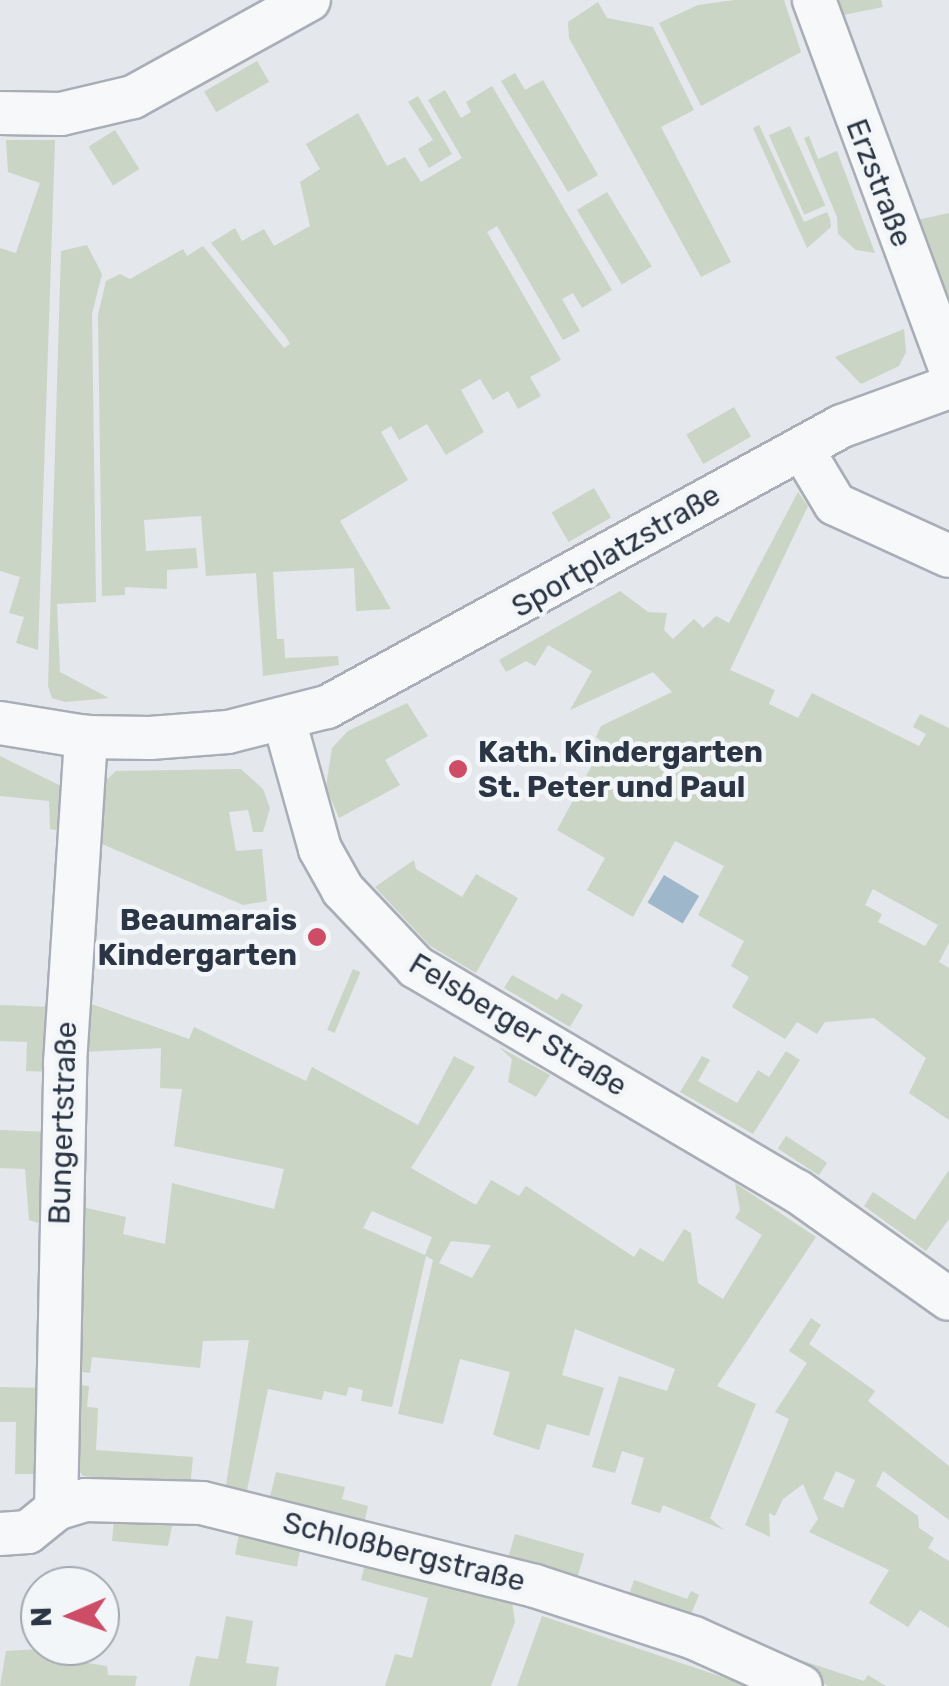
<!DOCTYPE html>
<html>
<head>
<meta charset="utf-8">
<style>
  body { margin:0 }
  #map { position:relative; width:949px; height:1686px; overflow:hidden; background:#e4e7eb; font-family:Rubik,sans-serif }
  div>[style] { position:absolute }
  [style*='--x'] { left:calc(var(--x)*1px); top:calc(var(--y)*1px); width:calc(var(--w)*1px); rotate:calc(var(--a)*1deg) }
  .green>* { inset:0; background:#cad5c5; transform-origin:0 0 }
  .water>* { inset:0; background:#9fb7ca; transform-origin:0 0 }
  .roads { filter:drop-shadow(2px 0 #a9aeb6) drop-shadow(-2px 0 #a9aeb6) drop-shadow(0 2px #a9aeb6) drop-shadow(0 -2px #a9aeb6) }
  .minor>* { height:42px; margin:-21px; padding:0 21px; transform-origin:21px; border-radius:21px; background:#f6f8f9 }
  .dots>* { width:28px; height:28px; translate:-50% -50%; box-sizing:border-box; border:5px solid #f3f6f8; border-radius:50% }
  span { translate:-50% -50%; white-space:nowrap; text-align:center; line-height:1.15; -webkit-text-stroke:9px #f3f6f8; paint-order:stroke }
  .street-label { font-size:30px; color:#2b3544 }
  .poi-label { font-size:30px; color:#2b3544; font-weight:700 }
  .left { translate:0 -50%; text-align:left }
  .right { translate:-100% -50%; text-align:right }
  .north { position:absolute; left:20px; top:1566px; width:100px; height:100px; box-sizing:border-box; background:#f3f6f8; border:2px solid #a3a9b0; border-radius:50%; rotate:268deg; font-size:28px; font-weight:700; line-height:40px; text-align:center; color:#2b3544 }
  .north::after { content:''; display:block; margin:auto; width:35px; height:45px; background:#cd4c66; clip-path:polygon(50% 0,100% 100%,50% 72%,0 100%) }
</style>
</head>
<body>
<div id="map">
  <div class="green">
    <i style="clip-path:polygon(734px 0,784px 0,801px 52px,701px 106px,659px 23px,698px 5px)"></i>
    <i style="clip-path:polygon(838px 0,881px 0,883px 7px,843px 15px)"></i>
    <i style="clip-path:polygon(598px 2px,607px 18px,653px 27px,694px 110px,661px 127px,731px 262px,701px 277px,569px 38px,568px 22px)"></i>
    <i style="left:257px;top:61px;width:24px;height:61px;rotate:60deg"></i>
    <i style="clip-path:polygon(515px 73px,525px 90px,543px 80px,598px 175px,568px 192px,501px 81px)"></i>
    <i style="clip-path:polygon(492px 86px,612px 290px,582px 308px,573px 293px,562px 299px,580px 331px,563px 340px,497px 226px,487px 232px,561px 360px,530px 377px,541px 396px,518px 409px,508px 391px,493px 400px,480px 379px,461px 390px,484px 432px,446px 455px,427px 424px,399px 440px,391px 426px,381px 432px,408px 480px,340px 521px,391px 609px,356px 611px,354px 568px,273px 572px,277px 639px,284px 639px,285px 658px,338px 656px,339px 665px,263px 676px,256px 573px,206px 576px,201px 516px,144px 520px,146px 551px,196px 548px,198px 568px,167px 570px,167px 589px,125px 587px,125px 595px,102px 596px,98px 315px,106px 281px,120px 274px,130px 279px,183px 249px,187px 256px,203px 246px,284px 348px,290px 344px,286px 337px,211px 243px,235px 228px,242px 241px,264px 229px,274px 246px,310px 226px,300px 182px,320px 169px,306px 144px,358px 113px,387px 166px,405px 157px,421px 182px,462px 158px,428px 100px,445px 90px,461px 118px,471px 112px,466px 102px)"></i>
    <i style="clip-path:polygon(418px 96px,452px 154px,429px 168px,418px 149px,433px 140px,408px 102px)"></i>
    <i style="clip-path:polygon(759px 125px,804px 222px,827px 212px,830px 219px,831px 227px,807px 248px,753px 128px)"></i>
    <i style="left:790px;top:126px;width:87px;height:23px;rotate:66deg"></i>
    <i style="left:115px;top:130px;width:46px;height:31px;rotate:58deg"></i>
    <i style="clip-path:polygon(809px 136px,818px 159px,837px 151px,875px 253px,856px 250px,838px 234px,837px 217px,804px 138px)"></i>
    <i style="clip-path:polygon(6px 140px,55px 140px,38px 650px,16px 643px,24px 617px,9px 613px,20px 577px,0 571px,0 248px,16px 253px,40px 183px,8px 172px)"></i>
    <i style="left:607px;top:192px;width:87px;height:35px;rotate:59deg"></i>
    <i style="clip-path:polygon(949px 213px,949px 305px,917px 220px)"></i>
    <i style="clip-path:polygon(87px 245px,102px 274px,92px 314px,96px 602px,57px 604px,60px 672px,109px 698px,65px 702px,52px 698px,48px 686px,61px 251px)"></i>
    <i style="clip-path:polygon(904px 329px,906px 352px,899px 366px,861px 384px,835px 357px)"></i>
    <i style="left:734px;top:407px;width:34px;height:55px;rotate:60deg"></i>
    <i style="left:594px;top:488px;width:34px;height:49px;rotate:60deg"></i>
    <i style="clip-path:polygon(evenodd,798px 492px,808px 506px,730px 670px,775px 690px,769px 704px,798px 718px,812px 693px,919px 746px,926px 734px,913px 727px,920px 714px,949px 728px,949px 943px,939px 962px,949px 968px,949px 1120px,909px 1093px,926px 1058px,874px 1018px,825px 1022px,817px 1034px,797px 1022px,785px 1039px,732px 1007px,749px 977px,731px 966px,744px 941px,698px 915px,724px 866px,675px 841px,633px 917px,587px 890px,605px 858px,557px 830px,604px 743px,596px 737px,601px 726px,672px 692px,653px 672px,570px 710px,592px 671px,548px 645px,535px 666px,526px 661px,506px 672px,499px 660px,620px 591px,648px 612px,667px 613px,664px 630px,673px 639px,694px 619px,703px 628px,716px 616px,729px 623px,798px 492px,873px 889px,938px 925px,925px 946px,878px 922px,882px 914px,865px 905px,873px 889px)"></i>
    <i style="clip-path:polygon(407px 703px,428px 736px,385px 760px,400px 785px,339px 818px,326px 787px,332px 748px,348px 731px)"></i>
    <i style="clip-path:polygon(0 756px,61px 786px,64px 832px,50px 829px,49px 801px,0 796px)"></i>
    <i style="clip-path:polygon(241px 769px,263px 789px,270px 808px,263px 832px,253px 832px,248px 810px,229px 812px,236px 851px,262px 849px,267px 901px,243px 905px,100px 843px,103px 783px,116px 771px)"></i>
    <i style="clip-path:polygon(414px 860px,416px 869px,462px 897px,476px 874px,518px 898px,476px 973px,430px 946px,375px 887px)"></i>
    <i style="left:353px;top:969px;width:8px;height:66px;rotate:23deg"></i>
    <i style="clip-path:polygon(512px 975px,557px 1000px,562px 993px,583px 1005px,570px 1027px,504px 988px)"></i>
    <i style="clip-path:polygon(evenodd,86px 1002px,189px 1039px,194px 1027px,306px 1081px,312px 1067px,418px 1125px,454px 1056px,475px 1067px,411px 1168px,476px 1205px,491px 1180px,519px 1196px,526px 1186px,634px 1257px,640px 1248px,663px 1262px,684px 1229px,691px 1233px,698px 1283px,723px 1299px,762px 1235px,735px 1218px,740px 1210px,735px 1183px,816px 1237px,717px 1386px,756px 1404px,710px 1518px,724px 1530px,663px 1505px,660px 1513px,631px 1504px,644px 1458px,622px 1451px,615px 1473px,592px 1467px,619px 1376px,667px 1391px,675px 1369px,575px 1329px,562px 1375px,604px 1388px,589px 1436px,547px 1424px,539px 1450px,493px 1435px,510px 1372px,460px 1359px,443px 1424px,398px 1414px,433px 1260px,426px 1256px,392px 1407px,361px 1401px,363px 1390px,349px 1387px,346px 1396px,324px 1391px,322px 1400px,268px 1389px,246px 1495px,225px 1491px,249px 1340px,203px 1341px,200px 1368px,92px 1357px,90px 1373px,74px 1371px,78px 1206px,126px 1217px,123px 1234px,165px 1244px,172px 1183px,274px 1209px,284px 1169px,174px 1146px,182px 1089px,160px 1088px,161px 1048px,82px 1052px,86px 1002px,372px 1211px,432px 1237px,425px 1255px,363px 1228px,372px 1211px,86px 1002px,451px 1241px,491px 1245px,472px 1278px,439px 1263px,451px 1241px)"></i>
    <i style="clip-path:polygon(0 1005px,53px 1007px,52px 1072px,26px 1071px,27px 1042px,0 1041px)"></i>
    <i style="clip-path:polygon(499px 1047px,550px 1075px,536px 1097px,508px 1082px,512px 1059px)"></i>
    <i style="clip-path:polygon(786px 1051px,800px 1060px,753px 1134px,680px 1092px,702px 1056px,710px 1060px,698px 1081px,737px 1103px,758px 1070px,769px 1077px)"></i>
    <i style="clip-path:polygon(0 1130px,50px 1132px,42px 1224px,29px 1220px,25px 1169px,0 1168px)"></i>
    <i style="left:786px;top:1136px;width:49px;height:15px;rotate:33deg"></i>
    <i style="clip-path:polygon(949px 1170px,949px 1219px,926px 1251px,864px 1206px,873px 1192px,915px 1220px)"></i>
    <i style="clip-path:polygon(evenodd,811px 1318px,821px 1325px,809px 1344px,875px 1391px,868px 1401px,949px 1466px,949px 1520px,883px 1471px,876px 1486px,918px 1516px,919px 1528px,934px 1538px,928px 1548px,949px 1561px,949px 1628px,920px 1610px,908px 1627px,869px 1603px,889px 1570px,809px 1532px,818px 1519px,803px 1484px,783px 1499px,775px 1516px,769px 1513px,770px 1537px,745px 1525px,789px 1419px,775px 1412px,807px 1363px,789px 1351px,811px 1318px,836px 1471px,855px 1480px,843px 1508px,823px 1499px,836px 1471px)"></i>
    <i style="clip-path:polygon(74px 1384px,89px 1386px,87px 1407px,98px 1408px,96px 1450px,193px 1457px,190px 1488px,83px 1476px,73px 1463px)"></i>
    <i style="clip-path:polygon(0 1387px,44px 1388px,42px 1474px,15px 1474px,16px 1422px,0 1422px)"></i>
    <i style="clip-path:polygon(276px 1472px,345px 1487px,342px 1499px,368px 1506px,364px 1523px,269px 1501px)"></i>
    <i style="clip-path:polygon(114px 1521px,173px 1521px,168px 1546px,112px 1541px)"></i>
    <i style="left:239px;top:1534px;width:63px;height:21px;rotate:11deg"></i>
    <i style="left:515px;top:1534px;width:72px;height:26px;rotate:16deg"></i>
    <i style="clip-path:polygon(367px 1558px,512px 1602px,515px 1622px,491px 1686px,385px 1686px,395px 1654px,412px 1658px,428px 1598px,361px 1580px)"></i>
    <i style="clip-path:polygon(634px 1580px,687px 1599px,691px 1591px,699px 1595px,689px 1619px,628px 1598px)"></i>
    <i style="clip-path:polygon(226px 1616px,253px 1621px,246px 1663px,279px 1667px,276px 1686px,189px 1686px,196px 1656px,218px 1659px)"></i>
    <i style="clip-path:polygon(542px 1616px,749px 1686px,517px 1686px)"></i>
    <i style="clip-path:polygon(75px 1647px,75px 1661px,107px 1666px,108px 1675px,137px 1676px,135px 1686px,0 1686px,6px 1651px)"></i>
    <i style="clip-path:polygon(800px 1660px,864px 1681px,868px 1675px,886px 1686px,828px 1686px,796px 1666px)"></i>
  </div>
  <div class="water">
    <i style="left:664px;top:875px;width:41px;height:32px;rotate:31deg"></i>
  </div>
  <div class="roads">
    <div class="minor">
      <i style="--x:814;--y:0;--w:388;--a:69.7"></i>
      <i style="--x:0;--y:113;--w:61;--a:0.9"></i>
      <i style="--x:61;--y:114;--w:74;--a:-13.3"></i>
      <i style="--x:133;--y:97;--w:201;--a:-28.9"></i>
      <i style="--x:802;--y:449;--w:64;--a:59"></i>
      <i style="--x:835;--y:504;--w:125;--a:24.5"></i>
      <i style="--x:284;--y:720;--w:134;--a:74.4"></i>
      <i style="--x:320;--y:849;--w:47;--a:60.7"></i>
      <i style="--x:343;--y:890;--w:106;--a:46.5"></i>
      <i style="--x:416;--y:967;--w:442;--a:30.5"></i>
      <i style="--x:797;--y:1191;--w:186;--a:35.4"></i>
      <i style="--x:0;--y:723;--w:87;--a:9.2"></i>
      <i style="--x:86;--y:737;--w:64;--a:0.9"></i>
      <i style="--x:150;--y:738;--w:78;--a:-4.4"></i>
      <i style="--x:228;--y:732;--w:102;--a:-14.2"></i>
      <i style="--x:327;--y:707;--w:587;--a:-28.62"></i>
      <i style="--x:842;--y:426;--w:114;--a:-20"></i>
      <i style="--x:56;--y:1509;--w:446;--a:-88.8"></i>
      <i style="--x:65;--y:1063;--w:327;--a:-86.3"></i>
      <i style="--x:0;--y:1534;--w:28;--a:-4"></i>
      <i style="--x:28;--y:1532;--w:36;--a:-39"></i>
      <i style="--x:56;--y:1509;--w:30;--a:-17"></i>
      <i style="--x:85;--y:1500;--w:117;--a:1.5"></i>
      <i style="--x:202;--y:1503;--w:343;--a:14"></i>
      <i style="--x:535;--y:1586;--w:167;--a:18.1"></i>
      <i style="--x:694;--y:1638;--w:117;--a:24.2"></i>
    </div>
  </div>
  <div class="dots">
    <i style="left:458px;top:769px;background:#cd4c66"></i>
    <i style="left:317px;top:937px;background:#cd4c66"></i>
  </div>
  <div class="street-label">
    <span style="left:879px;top:183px;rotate:69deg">Erzstraße</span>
    <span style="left:616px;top:551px;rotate:-30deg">Sportplatzstraße</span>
    <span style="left:518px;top:1025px;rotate:31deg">Felsberger Straße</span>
    <span style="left:63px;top:1123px;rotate:-88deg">Bungertstraße</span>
    <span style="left:404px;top:1552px;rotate:14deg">Schloßbergstraße</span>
  </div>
  <div class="poi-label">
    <span class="left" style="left:478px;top:769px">Kath. Kindergarten<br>St. Peter und Paul</span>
    <span class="right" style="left:297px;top:937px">Beaumarais<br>Kindergarten</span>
  </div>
  <div class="north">N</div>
</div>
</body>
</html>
